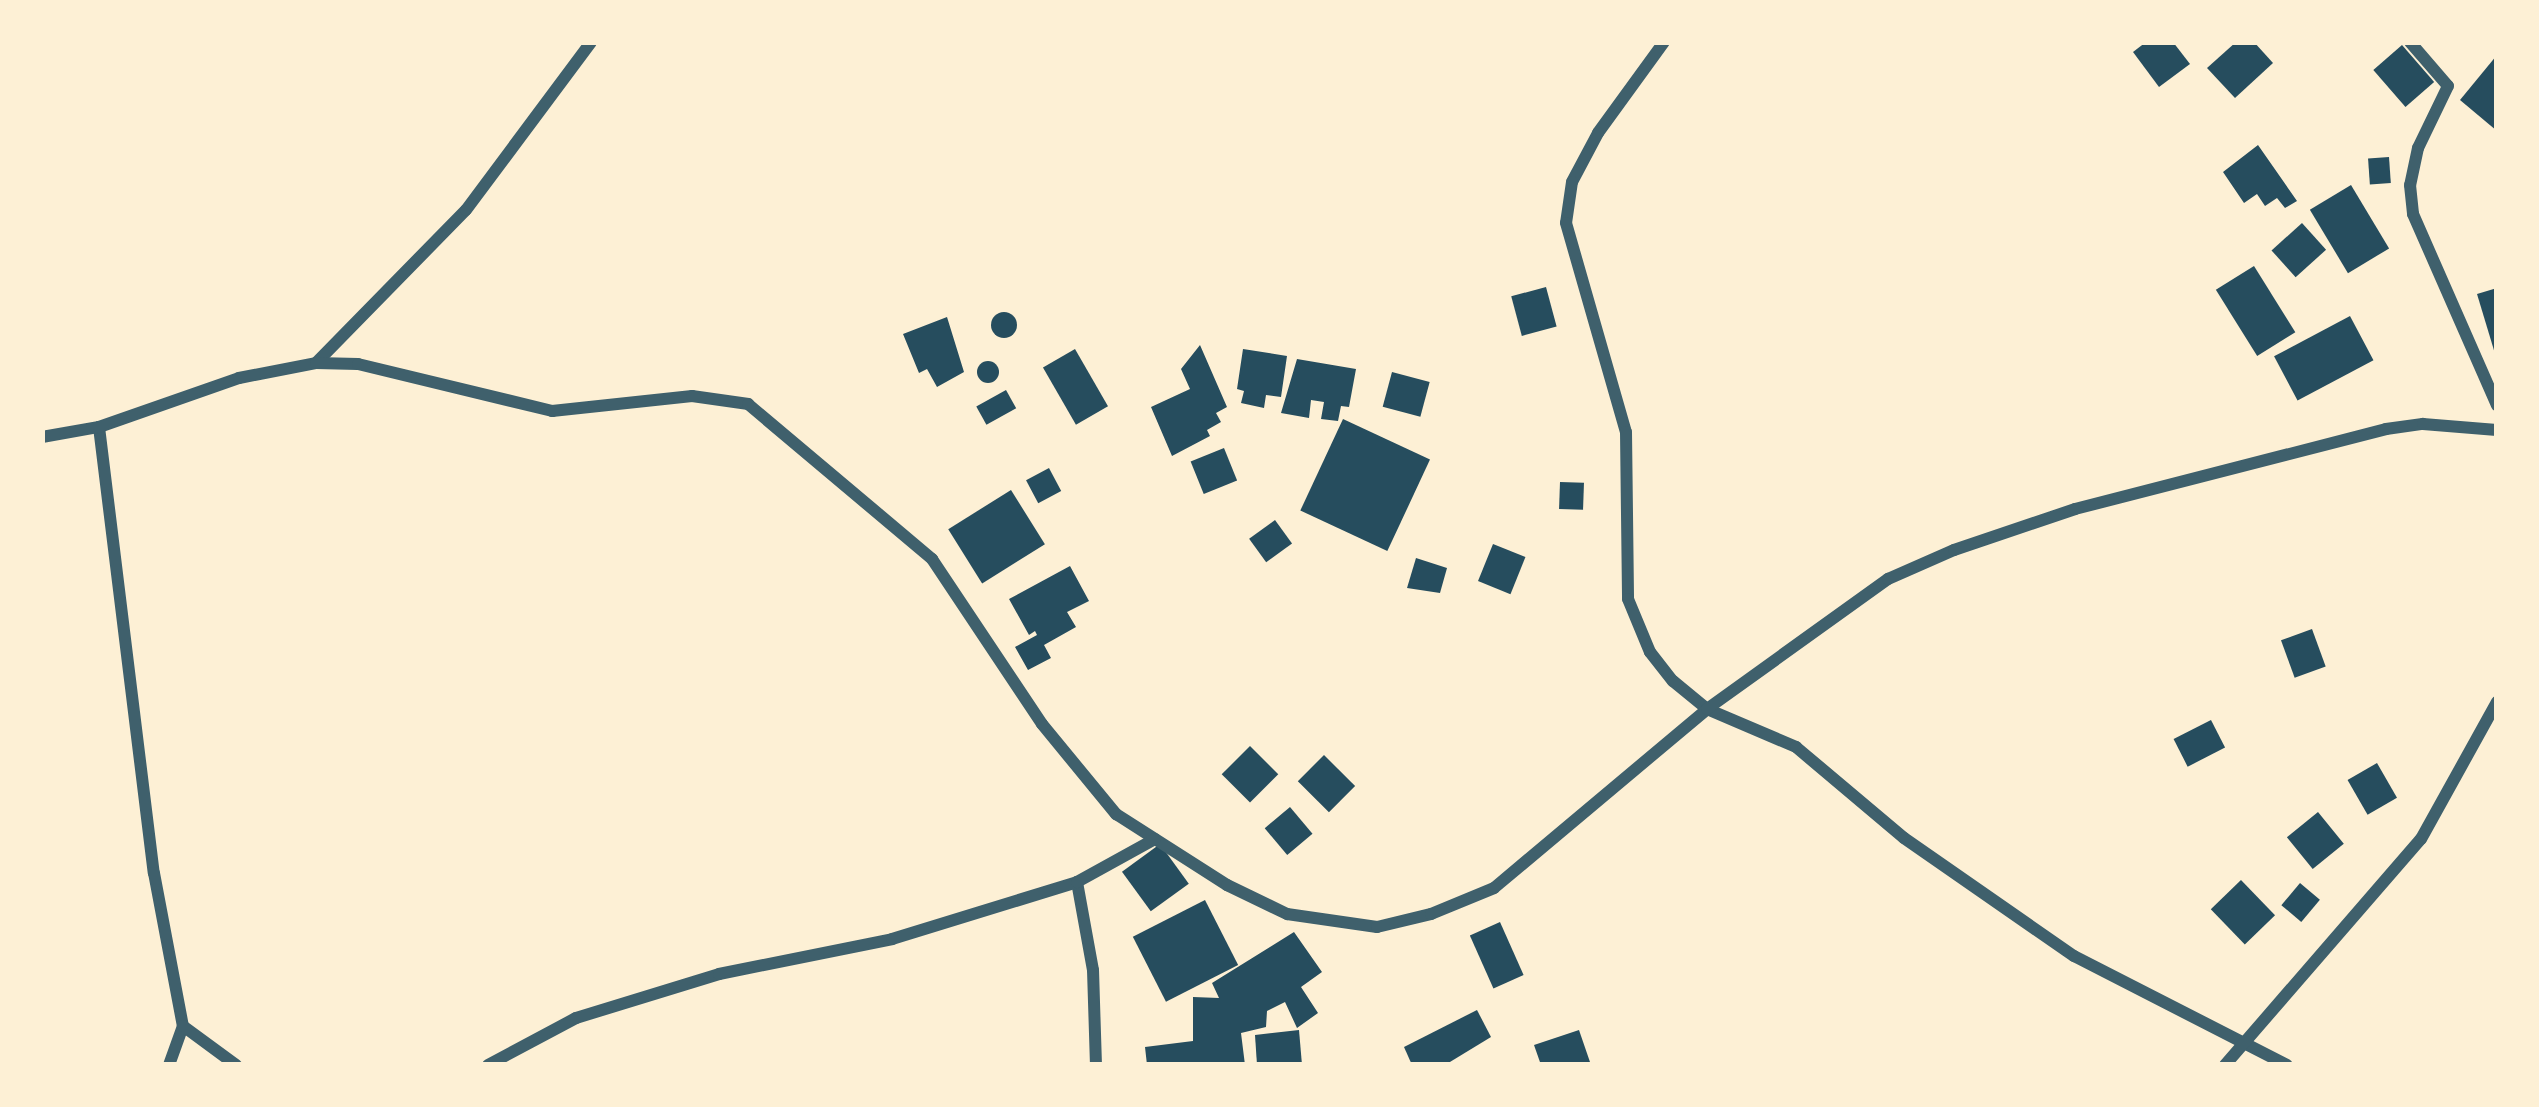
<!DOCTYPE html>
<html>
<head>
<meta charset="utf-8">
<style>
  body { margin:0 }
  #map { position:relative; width:2539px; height:1107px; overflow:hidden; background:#fdf0d5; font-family:"IBM Plex Serif",serif }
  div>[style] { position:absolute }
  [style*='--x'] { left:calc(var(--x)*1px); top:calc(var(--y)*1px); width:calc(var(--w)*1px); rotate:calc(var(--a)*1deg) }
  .building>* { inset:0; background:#264d5e; transform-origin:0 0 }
  .round { border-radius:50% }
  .minor>* { height:12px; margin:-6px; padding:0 6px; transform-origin:6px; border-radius:6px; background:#3f606c }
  span { translate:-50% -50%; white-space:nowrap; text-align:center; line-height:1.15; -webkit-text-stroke:12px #fdf0d5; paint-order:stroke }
  .frame { position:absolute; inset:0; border:45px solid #fdf0d5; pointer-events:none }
</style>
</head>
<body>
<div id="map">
  <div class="building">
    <i style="clip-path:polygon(2146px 42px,2173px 42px,2190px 64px,2159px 87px,2133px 52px)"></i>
    <i style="clip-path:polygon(2236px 42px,2254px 42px,2273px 63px,2235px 98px,2207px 68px)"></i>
    <i style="left:2402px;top:45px;width:49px;height:38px;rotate:49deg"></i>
    <i style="clip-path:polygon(2497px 55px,2497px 131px,2460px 100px)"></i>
    <i style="clip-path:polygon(2258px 145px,2297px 201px,2285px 208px,2277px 198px,2265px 206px,2257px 194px,2244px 203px,2223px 172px)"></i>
    <i style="left:2389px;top:157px;width:26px;height:21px;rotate:86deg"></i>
    <i style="left:2351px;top:185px;width:74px;height:48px;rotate:59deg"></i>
    <i style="left:2302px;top:223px;width:36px;height:41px;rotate:48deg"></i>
    <i style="left:2254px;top:266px;width:78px;height:45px;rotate:58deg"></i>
    <i style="left:1546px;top:287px;width:41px;height:36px;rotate:75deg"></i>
    <i style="clip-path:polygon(2497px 288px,2497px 357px,2496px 357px,2477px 294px)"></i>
    <i class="round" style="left:991px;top:312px;width:26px;height:26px"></i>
    <i style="left:2350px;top:316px;width:50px;height:86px;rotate:62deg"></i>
    <i style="clip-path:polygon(947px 317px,964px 372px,937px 387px,927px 369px,919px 373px,903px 334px)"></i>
    <i style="clip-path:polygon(1200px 345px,1227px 407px,1216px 413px,1221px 422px,1207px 430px,1210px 436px,1172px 456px,1151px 407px,1190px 389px,1181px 369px)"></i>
    <i style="left:1075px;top:349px;width:66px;height:37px;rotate:60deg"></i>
    <i style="clip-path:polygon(1243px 349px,1287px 356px,1281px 397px,1266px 395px,1264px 408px,1241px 403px,1244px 391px,1237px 389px)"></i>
    <i style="clip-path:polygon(1297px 359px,1356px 369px,1349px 407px,1341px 406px,1338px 421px,1321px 419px,1324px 402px,1311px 400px,1309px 418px,1281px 413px)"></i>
    <i class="round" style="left:977px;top:361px;width:22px;height:22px"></i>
    <i style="left:1392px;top:372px;width:39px;height:36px;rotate:15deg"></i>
    <i style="left:1006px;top:390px;width:21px;height:34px;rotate:61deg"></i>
    <i style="left:1343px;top:419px;width:96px;height:101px;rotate:25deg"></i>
    <i style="left:1224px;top:448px;width:35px;height:36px;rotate:68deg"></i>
    <i style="left:1049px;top:468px;width:26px;height:26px;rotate:62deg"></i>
    <i style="left:1560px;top:482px;width:24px;height:27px;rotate:2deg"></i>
    <i style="left:1011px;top:490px;width:64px;height:74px;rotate:58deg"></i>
    <i style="left:1275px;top:520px;width:29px;height:32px;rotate:54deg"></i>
    <i style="left:1493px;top:544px;width:35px;height:40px;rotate:22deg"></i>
    <i style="clip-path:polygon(1416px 558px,1447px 568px,1440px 593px,1407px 588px)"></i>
    <i style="clip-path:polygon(1070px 566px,1089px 601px,1067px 612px,1076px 627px,1044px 645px,1051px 658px,1028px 670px,1015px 647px,1037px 635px,1035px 631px,1029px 635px,1009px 599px)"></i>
    <i style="left:2312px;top:629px;width:40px;height:33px;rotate:70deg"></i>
    <i style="left:2211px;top:720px;width:31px;height:42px;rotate:63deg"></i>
    <i style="left:1250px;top:746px;width:40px;height:40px;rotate:45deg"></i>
    <i style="left:1324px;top:755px;width:44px;height:37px;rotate:45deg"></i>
    <i style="left:2377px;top:763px;width:40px;height:34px;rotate:60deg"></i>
    <i style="left:1290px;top:807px;width:35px;height:33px;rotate:50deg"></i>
    <i style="left:2318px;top:812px;width:41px;height:40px;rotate:51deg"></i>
    <i style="left:1160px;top:844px;width:49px;height:47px;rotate:54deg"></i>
    <i style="left:2241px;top:880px;width:49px;height:42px;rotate:46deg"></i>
    <i style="left:2300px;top:883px;width:26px;height:29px;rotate:40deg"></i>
    <i style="left:1205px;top:900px;width:73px;height:81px;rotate:63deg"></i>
    <i style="left:1500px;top:922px;width:58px;height:33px;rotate:66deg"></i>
    <i style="clip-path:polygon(1294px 932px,1322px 972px,1301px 987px,1318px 1013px,1297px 1028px,1285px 1002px,1267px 1011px,1266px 1027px,1241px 1033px,1245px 1065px,1147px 1065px,1145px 1047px,1193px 1041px,1193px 997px,1219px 998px,1212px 983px)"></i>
    <i style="clip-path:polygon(1477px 1010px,1491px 1037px,1445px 1065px,1412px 1065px,1404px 1047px)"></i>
    <i style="clip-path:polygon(1299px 1030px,1302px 1065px,1257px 1065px,1255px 1035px)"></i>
    <i style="clip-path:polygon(1579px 1030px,1591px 1065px,1541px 1065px,1534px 1045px)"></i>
  </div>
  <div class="minor">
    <i style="--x:1664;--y:42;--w:112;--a:126"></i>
    <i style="--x:1598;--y:133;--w:55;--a:118"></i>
    <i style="--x:1572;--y:182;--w:41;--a:98.3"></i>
    <i style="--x:1566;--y:223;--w:217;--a:74"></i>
    <i style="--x:1626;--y:432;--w:167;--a:89.3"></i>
    <i style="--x:1628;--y:599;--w:57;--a:67.5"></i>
    <i style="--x:1650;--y:652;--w:37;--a:52"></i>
    <i style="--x:1673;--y:681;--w:44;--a:39.5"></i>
    <i style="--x:1707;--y:709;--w:97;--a:23.1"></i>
    <i style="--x:1796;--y:747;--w:141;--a:40.1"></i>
    <i style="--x:1904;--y:838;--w:207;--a:34.8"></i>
    <i style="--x:2074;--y:956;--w:239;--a:27.1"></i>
    <i style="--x:2410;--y:42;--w:58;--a:49.2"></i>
    <i style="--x:2448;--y:86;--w:69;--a:115.8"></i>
    <i style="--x:2418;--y:148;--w:38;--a:102"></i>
    <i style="--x:2410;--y:185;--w:29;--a:84"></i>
    <i style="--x:2413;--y:214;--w:209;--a:66.3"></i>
    <i style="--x:316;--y:363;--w:214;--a:-45.6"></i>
    <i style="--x:466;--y:210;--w:209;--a:-53.3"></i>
    <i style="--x:99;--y:427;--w:449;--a:83"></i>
    <i style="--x:154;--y:873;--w:156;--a:79.3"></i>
    <i style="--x:183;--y:1026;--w:41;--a:109.7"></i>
    <i style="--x:42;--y:437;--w:58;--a:-10"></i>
    <i style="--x:99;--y:427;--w:148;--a:-19.3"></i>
    <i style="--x:239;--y:378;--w:78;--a:-11"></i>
    <i style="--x:316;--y:363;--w:42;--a:1.4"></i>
    <i style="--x:358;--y:364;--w:200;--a:13.6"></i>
    <i style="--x:552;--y:411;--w:141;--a:-6.1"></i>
    <i style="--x:692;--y:396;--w:57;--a:8.1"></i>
    <i style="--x:748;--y:404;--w:241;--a:40.1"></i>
    <i style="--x:932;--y:559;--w:198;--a:56.3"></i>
    <i style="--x:1042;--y:724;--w:117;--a:50.6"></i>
    <i style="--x:1116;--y:814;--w:132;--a:32.6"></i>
    <i style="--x:1227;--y:885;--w:67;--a:25.8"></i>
    <i style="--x:1287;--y:914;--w:91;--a:8.2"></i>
    <i style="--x:1377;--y:927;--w:56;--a:-13.5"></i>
    <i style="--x:1431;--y:914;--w:68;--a:-22.4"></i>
    <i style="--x:1494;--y:888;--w:278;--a:-40"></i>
    <i style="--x:1707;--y:709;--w:223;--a:-35.7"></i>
    <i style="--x:1888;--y:579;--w:72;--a:-23.7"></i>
    <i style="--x:1954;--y:550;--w:128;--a:-18.7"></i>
    <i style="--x:2075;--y:509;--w:321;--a:-14.4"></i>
    <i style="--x:2386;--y:429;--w:37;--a:-8"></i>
    <i style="--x:2423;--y:424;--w:74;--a:4.6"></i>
    <i style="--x:1077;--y:882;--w:89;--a:79.7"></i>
    <i style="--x:1093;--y:970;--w:95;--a:88.2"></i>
    <i style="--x:183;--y:1026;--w:66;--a:36.3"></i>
    <i style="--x:488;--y:1065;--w:100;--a:-28.1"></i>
    <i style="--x:576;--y:1018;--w:150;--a:-17.1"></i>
    <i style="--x:719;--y:974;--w:177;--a:-11.4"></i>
    <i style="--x:892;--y:939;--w:194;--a:-17.1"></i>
    <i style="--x:1077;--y:882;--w:89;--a:-28.9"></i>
    <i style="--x:2225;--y:1065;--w:299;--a:-49.1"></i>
    <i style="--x:2421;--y:839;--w:157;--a:-61"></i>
  </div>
  <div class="frame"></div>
</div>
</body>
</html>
